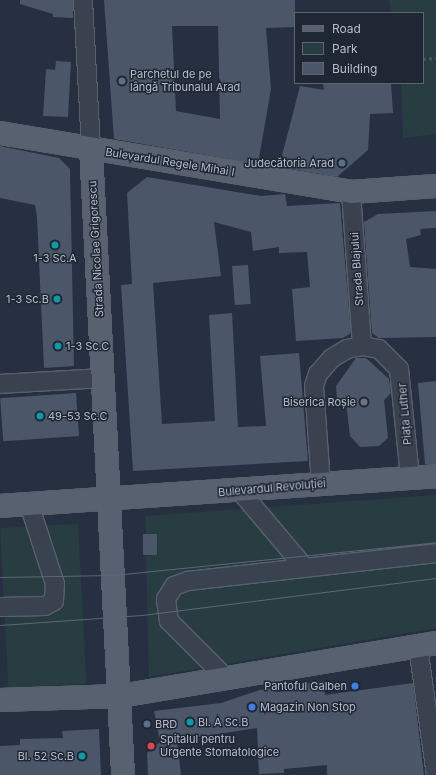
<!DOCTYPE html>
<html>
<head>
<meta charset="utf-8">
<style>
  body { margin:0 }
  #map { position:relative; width:436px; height:775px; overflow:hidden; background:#263040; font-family:Inter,sans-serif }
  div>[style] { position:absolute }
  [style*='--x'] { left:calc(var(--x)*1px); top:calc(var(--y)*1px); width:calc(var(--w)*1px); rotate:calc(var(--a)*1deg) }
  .green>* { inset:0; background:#283d41; transform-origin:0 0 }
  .building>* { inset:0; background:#4c5669; transform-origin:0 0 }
  .path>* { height:2.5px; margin-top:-1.25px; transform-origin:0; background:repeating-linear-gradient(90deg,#46595e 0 3px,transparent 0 6px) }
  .roads { filter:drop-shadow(1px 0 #58606d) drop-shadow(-1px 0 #58606d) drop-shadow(0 1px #58606d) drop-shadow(0 -1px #58606d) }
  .minor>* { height:18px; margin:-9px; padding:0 9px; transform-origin:9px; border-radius:9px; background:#3a4250 }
  .major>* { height:22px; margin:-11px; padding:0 11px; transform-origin:11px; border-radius:11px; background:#586170 }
  .tram>* { height:1px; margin:-0.5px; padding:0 0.5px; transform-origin:0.5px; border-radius:0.5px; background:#5d6676 }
  .dots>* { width:11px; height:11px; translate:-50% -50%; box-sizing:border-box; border:2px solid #1f2735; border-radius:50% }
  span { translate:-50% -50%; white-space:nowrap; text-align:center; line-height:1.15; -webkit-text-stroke:3px #1f2735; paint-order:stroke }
  .poi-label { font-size:11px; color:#b7bdca }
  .left { translate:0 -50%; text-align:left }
  .right { translate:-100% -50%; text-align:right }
  .street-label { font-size:11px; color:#b7bdca }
  .legend { position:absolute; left:294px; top:12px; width:130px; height:72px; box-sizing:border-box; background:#1f2735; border:1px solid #5c6371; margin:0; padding:5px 7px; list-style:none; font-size:12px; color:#b7bdca }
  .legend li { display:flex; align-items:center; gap:8px; height:20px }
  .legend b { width:20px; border:1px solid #5c6371 }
</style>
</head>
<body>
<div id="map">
  <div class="green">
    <i style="clip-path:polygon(389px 0,436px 0,436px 134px,403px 138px,401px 83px,423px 83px,423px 13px,392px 13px)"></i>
    <i style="clip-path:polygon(436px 495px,436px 628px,149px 677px,146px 556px,158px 555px,157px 534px,146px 534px,145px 516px)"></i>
    <i style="left:78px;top:524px;width:160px;height:78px;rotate:87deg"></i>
  </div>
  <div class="building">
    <i style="clip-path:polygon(20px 0,73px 0,73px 18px,53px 17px,53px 14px,20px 4px)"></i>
    <i style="clip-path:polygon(evenodd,104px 0,295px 0,295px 27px,266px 28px,271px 89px,258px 164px,114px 139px,104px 0,172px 26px,218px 26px,220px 119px,176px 111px,172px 26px)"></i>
    <i style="clip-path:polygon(56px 61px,71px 62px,68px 117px,43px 116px,46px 69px,55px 70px)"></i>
    <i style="clip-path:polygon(323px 83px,391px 83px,393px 113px,370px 114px,368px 150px,337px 177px,279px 167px,300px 86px,324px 90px)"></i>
    <i style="clip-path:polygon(0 146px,59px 158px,70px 169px,74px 366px,44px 368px,37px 217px,35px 205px,0 198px)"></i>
    <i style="clip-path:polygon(147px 177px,261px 196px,285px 194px,287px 206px,340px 203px,351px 333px,343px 338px,296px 341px,292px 289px,310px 287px,307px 252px,279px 253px,279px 247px,253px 251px,251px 232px,214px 222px,221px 276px,153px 283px,162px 424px,215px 421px,209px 315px,232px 313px,238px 427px,266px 426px,260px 356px,299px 353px,308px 461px,133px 471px,121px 285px,132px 284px,127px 193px)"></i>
    <i style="clip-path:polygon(436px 211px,436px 228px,420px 229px,421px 235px,406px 239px,410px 267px,436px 269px,436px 337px,379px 338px,372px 333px,364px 222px,378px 214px)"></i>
    <i style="left:248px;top:265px;width:39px;height:16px;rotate:86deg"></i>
    <i style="clip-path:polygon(356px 358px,366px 358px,389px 379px,391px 393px,384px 400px,388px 438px,379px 446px,360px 447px,350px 436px,346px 403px,337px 398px,336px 386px)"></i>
    <i style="clip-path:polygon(436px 381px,436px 464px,425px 464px,418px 383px)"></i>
    <i style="left:76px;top:393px;width:43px;height:76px;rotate:86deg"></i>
    <i style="left:157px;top:534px;width:21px;height:14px;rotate:90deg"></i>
    <i style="clip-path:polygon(325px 681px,325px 695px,413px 683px,424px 775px,327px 775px,327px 765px,284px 769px,284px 773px,259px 774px,257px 728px,177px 740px,181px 775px,148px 775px,147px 753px,160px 742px,154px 711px,221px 703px,260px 690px)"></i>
    <i style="clip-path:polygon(99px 729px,101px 775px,0 775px,0 746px,20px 745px,20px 739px,63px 738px,62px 731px)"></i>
  </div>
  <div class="path">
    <i style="--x:423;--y:59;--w:13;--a:-4"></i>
  </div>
  <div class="roads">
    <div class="minor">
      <i style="--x:83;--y:0;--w:149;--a:86.9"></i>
      <i style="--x:351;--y:192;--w:154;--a:85.9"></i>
      <i style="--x:0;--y:384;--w:103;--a:-3.3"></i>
      <i style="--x:321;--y:484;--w:98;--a:-94.1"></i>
      <i style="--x:314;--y:386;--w:13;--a:-72"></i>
      <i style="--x:318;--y:374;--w:21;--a:-49"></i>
      <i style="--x:332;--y:358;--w:17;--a:-31"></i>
      <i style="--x:347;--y:349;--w:15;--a:-11"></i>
      <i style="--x:362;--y:346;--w:17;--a:10"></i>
      <i style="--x:379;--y:349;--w:28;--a:45"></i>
      <i style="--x:399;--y:369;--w:110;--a:84.2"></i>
      <i style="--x:241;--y:492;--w:99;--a:49.9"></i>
      <i style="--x:0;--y:607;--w:45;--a:-1.3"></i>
      <i style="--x:45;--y:606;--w:10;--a:-29"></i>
      <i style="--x:54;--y:601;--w:17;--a:-87"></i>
      <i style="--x:55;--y:584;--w:84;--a:-108"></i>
      <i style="--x:418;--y:646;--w:130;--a:82.1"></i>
      <i style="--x:226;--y:678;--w:81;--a:-135"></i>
      <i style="--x:169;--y:621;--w:22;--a:-98"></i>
      <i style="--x:166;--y:599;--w:15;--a:-58"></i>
      <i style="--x:174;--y:586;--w:15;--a:-20"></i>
      <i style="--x:188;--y:581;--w:250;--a:-6.4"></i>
    </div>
    <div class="major">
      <i style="--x:0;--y:133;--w:356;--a:9.5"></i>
      <i style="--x:351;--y:192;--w:85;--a:-4"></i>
      <i style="--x:91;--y:149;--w:627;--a:87.07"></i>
      <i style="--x:0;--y:506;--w:437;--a:-3.9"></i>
      <i style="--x:0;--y:700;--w:120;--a:-1.9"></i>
      <i style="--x:120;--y:696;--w:320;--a:-9.5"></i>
    </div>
  </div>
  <div class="tram">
    <i style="--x:0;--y:577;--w:113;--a:-1"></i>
    <i style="--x:113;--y:575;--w:325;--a:-5.8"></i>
    <i style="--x:0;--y:625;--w:142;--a:-4"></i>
    <i style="--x:142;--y:615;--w:296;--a:-7.2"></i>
  </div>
  <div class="dots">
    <i style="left:122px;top:81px;background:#5c6f8a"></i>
    <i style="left:342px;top:163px;background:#5c6f8a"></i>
    <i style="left:55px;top:245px;background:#0f9aa8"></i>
    <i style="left:57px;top:299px;background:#0f9aa8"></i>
    <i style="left:58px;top:346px;background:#0f9aa8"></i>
    <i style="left:364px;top:402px;background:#6b7280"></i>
    <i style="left:40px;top:416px;background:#0f9aa8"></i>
    <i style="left:355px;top:686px;background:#3f7fe0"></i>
    <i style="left:252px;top:707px;background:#3f7fe0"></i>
    <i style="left:190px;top:722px;background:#0f9aa8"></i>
    <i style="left:147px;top:724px;background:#5c6f8a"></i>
    <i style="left:151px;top:746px;background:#e0444e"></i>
    <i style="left:82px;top:756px;background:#0f9aa8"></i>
  </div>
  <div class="poi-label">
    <span class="left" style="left:130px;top:81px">Parchetul de pe<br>lângă Tribunalul Arad</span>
    <span class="right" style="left:334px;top:163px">Judecătoria Arad</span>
    <span style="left:55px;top:258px">1-3 Sc.A</span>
    <span class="right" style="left:49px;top:299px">1-3 Sc.B</span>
    <span class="left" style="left:66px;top:346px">1-3 Sc.C</span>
    <span class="right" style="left:356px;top:402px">Biserica Roșie</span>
    <span class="left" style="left:48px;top:416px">49-53 Sc.C</span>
    <span class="right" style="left:347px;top:686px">Pantoful Galben</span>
    <span class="left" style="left:260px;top:707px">Magazin Non Stop</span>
    <span class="left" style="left:198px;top:722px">Bl. A Sc.B</span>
    <span class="left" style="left:155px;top:724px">BRD</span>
    <span class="left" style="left:160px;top:746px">Spitalul pentru<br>Urgente Stomatologice</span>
    <span class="right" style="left:74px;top:756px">Bl. 52 Sc.B</span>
  </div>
  <div class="street-label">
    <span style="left:170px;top:162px;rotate:9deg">Bulevardul Regele Mihai I</span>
    <span style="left:96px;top:249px;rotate:-93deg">Strada Nicolae Grigorescu</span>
    <span style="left:357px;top:269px;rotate:-94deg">Strada Blajului</span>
    <span style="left:405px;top:414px;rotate:-95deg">Piața Luther</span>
    <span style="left:272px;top:488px;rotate:-5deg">Bulevardul Revoluției</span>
  </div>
  <ul class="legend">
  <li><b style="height:5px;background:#586170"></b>Road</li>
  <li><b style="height:11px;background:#283d41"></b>Park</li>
  <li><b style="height:11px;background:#4c5669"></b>Building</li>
  </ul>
</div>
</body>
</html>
